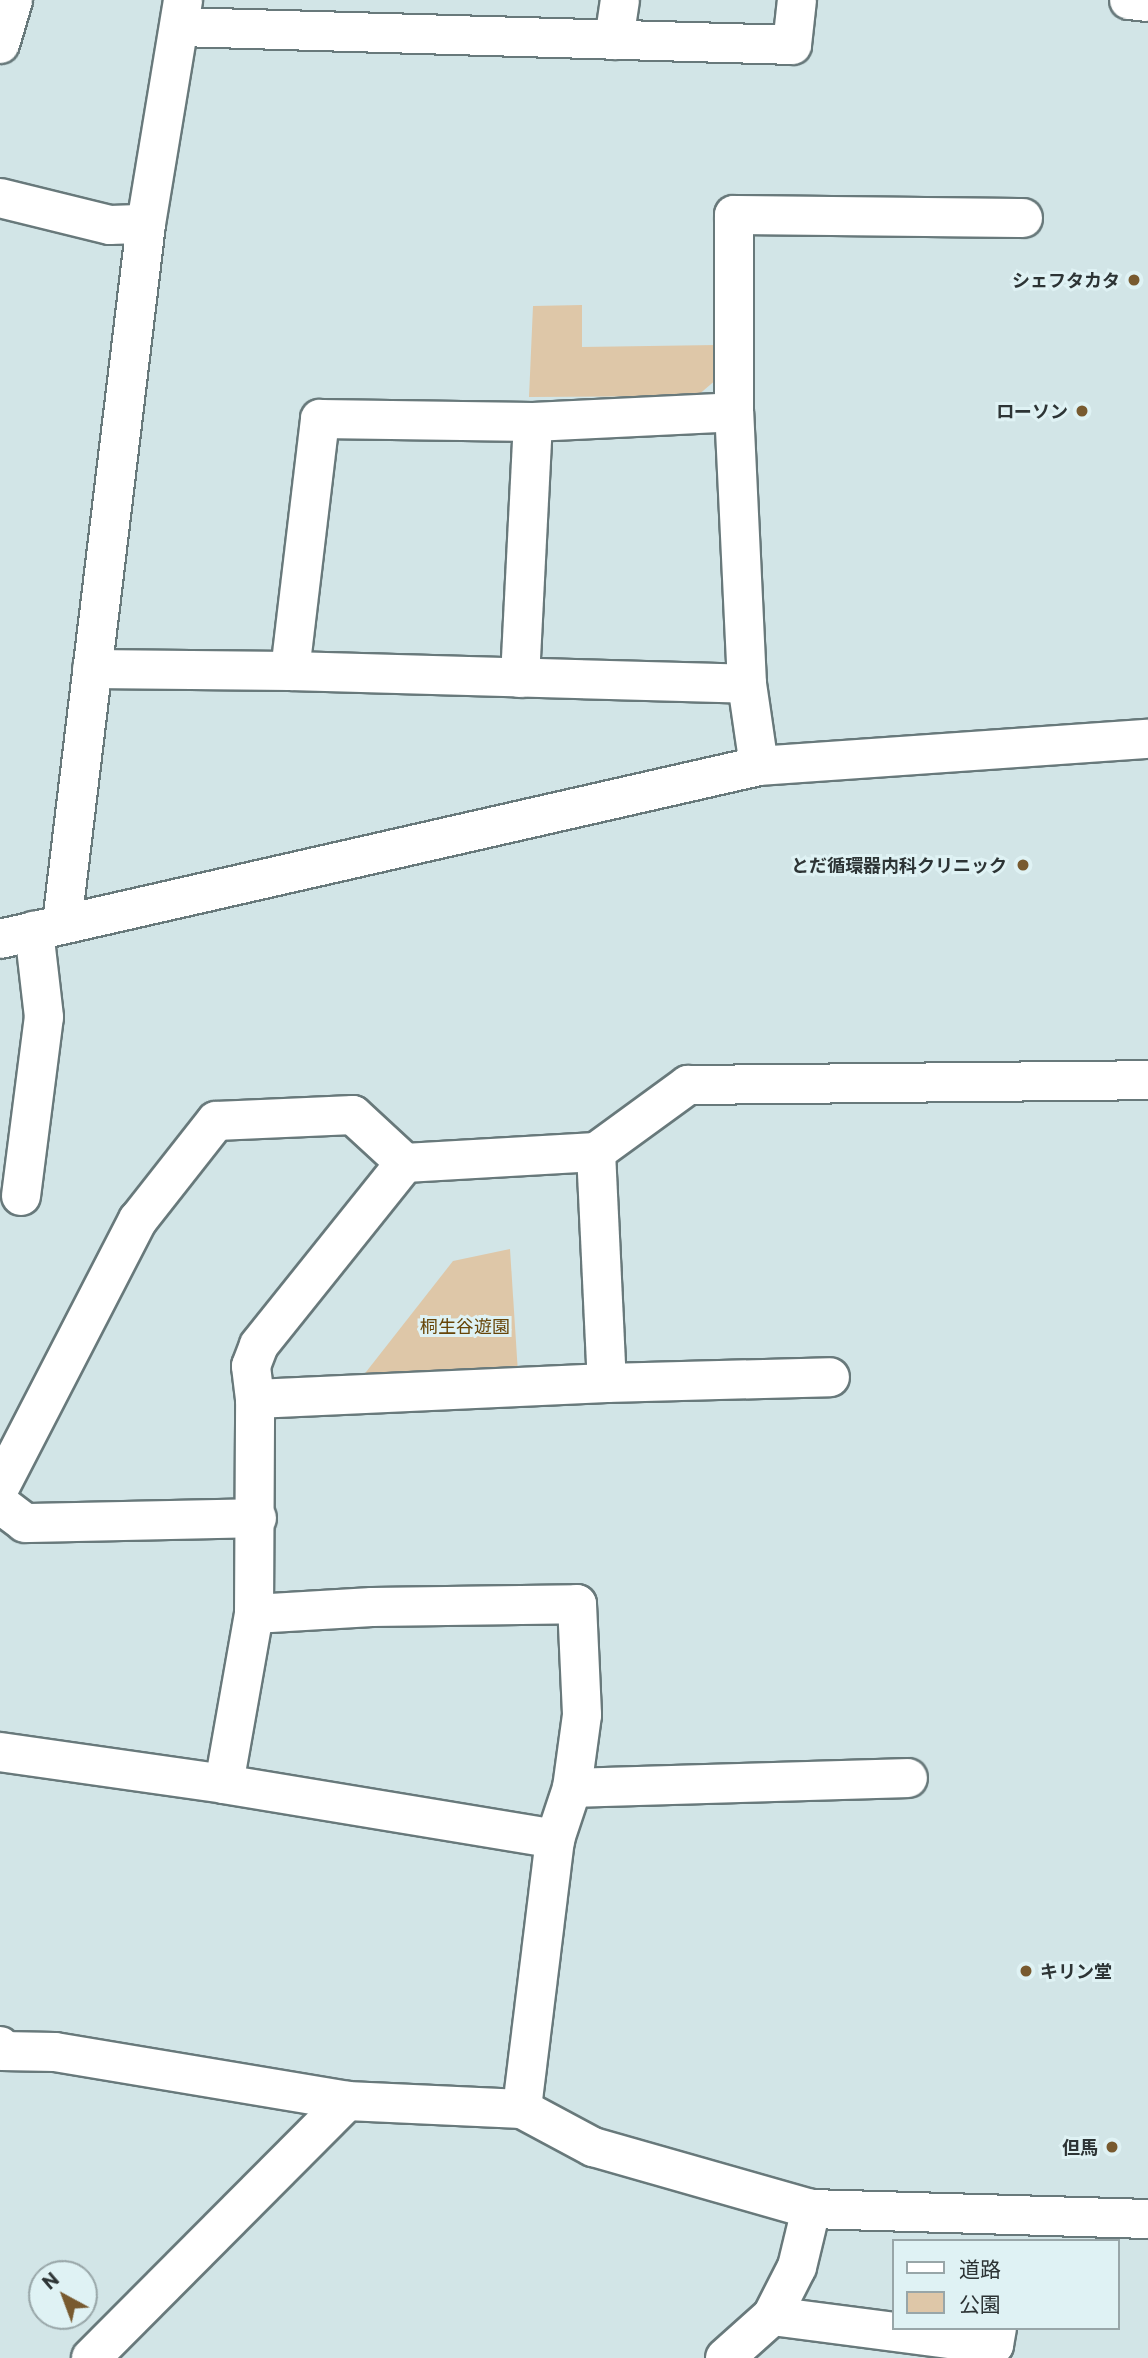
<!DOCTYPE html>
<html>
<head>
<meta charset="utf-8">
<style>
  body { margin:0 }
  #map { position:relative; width:1148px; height:2358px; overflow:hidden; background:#d2e5e7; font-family:Commissioner,"Noto Sans JP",sans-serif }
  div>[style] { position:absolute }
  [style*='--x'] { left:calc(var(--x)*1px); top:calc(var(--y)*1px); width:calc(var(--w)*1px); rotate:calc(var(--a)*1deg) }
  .green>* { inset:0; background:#dec7a8 }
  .roads { filter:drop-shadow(2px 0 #68797b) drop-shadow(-2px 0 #68797b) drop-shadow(0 2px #68797b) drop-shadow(0 -2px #68797b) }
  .minor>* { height:38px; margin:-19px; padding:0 19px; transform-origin:19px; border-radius:19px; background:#fff }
  .dots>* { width:19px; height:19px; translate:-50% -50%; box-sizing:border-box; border:4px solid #dff2f4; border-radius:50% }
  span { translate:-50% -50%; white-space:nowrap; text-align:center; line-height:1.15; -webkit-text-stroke:6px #dff2f4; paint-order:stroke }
  .poi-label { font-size:18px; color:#2d3435; font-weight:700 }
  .right { translate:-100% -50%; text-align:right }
  .left { translate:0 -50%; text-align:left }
  .park-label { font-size:18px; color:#674508 }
  .legend { position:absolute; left:892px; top:2239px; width:228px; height:91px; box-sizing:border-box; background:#dff2f4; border:2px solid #98a6a8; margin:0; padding:9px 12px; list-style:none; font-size:21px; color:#2d3435 }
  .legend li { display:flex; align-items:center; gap:14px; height:35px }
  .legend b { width:35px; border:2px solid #98a6a8 }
  .north { position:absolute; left:28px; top:2260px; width:70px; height:70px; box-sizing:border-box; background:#dff2f4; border:2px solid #98a6a8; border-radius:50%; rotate:319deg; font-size:19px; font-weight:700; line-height:28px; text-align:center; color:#2d3435 }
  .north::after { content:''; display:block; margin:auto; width:24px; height:32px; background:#785a2f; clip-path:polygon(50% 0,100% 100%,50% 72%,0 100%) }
</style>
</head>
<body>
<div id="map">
  <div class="green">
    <i style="clip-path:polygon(582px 305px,582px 347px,716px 345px,717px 379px,697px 396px,529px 397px,533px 306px)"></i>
    <i style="clip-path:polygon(510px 1249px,518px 1373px,359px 1381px,453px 1261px)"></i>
  </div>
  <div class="roads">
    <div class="minor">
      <i style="--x:1129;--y:0;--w:19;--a:6"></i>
      <i style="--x:180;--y:27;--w:612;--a:1.68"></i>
      <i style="--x:792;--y:45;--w:45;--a:-83.7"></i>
      <i style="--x:614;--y:40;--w:40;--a:-81.5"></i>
      <i style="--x:0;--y:44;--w:46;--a:-73.5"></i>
      <i style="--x:0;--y:198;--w:113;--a:13.8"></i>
      <i style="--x:110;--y:225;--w:36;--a:-2"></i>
      <i style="--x:92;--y:669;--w:198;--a:0.6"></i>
      <i style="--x:290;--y:671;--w:457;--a:1.6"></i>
      <i style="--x:290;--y:671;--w:254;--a:-83.2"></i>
      <i style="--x:320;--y:419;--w:213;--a:0.8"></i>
      <i style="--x:533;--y:422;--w:201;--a:-2.8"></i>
      <i style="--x:520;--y:678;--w:256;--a:-87.1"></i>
      <i style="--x:759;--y:766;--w:83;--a:-98.3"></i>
      <i style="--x:747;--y:684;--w:272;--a:-92.7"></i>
      <i style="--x:734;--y:412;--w:197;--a:-90"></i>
      <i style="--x:734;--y:215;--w:289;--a:0.6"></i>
      <i style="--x:62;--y:923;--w:704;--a:-83.15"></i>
      <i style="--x:146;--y:224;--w:227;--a:-80.6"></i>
      <i style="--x:0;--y:939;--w:778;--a:-12.84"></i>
      <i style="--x:759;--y:766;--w:390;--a:-4"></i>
      <i style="--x:596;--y:1152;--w:231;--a:87.3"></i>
      <i style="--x:21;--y:1196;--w:180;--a:-82.7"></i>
      <i style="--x:44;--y:1017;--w:87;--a:-96.6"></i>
      <i style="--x:255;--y:1399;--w:352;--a:-2.6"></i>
      <i style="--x:607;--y:1383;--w:223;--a:-1.5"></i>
      <i style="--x:0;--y:1487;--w:301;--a:-62.7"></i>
      <i style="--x:138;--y:1220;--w:126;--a:-51.8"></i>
      <i style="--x:216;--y:1121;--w:137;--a:-2.5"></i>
      <i style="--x:353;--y:1115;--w:71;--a:42.7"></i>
      <i style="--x:405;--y:1163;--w:191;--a:-3.3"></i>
      <i style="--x:596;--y:1152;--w:114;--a:-36.1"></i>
      <i style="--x:688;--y:1085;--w:460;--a:-0.6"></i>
      <i style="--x:0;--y:1504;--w:31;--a:37"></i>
      <i style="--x:25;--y:1523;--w:232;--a:-1.2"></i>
      <i style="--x:254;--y:1614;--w:118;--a:-3.4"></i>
      <i style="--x:372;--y:1607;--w:205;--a:-0.8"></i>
      <i style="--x:577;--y:1604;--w:111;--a:87.4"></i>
      <i style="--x:582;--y:1715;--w:74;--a:97.8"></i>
      <i style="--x:572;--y:1788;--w:54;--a:108.4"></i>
      <i style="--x:555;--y:1839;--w:272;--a:97"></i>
      <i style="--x:0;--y:1752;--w:226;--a:8.1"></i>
      <i style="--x:224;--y:1784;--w:336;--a:9.4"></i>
      <i style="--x:224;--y:1784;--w:173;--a:-80"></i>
      <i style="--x:254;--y:1614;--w:215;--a:-89.7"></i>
      <i style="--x:255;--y:1399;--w:33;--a:-97"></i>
      <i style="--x:251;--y:1366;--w:22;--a:-69"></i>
      <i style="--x:259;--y:1345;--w:233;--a:-51.3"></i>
      <i style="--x:572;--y:1788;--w:336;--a:-1.7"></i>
      <i style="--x:0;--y:2046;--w:5;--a:68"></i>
      <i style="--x:2;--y:2051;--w:53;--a:1.1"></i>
      <i style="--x:55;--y:2052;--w:296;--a:9.5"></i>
      <i style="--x:347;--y:2101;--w:175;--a:2.6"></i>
      <i style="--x:522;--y:2109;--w:81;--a:28.2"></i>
      <i style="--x:593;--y:2147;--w:227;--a:15.9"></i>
      <i style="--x:811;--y:2209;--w:337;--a:1.7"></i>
      <i style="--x:772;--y:2316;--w:224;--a:7.4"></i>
      <i style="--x:994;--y:2345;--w:17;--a:-80"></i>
      <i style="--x:91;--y:2358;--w:363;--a:-45.1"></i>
      <i style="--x:725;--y:2358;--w:63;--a:-41.8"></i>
      <i style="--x:772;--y:2316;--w:55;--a:-63"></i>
      <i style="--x:797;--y:2267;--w:60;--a:-76.4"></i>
    </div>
  </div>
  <div class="dots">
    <i style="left:1134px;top:280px;background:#785a2f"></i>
    <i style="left:1082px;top:411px;background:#785a2f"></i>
    <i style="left:1023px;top:865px;background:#785a2f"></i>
    <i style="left:1026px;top:1971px;background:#785a2f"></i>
    <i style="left:1112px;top:2147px;background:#785a2f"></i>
  </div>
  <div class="poi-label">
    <span class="right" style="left:1120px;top:280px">シェフタカタ</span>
    <span class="right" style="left:1068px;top:411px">ローソン</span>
    <span class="right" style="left:1007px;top:865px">とだ循環器内科クリニック</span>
    <span class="left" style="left:1040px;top:1971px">キリン堂</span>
    <span class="right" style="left:1098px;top:2147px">但馬</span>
  </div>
  <div class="park-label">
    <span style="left:465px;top:1326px">桐生谷遊園</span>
  </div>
  <ul class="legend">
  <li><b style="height:9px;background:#fff"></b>道路</li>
  <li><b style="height:19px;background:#dec7a8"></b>公園</li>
  </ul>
  <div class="north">N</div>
</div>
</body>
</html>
